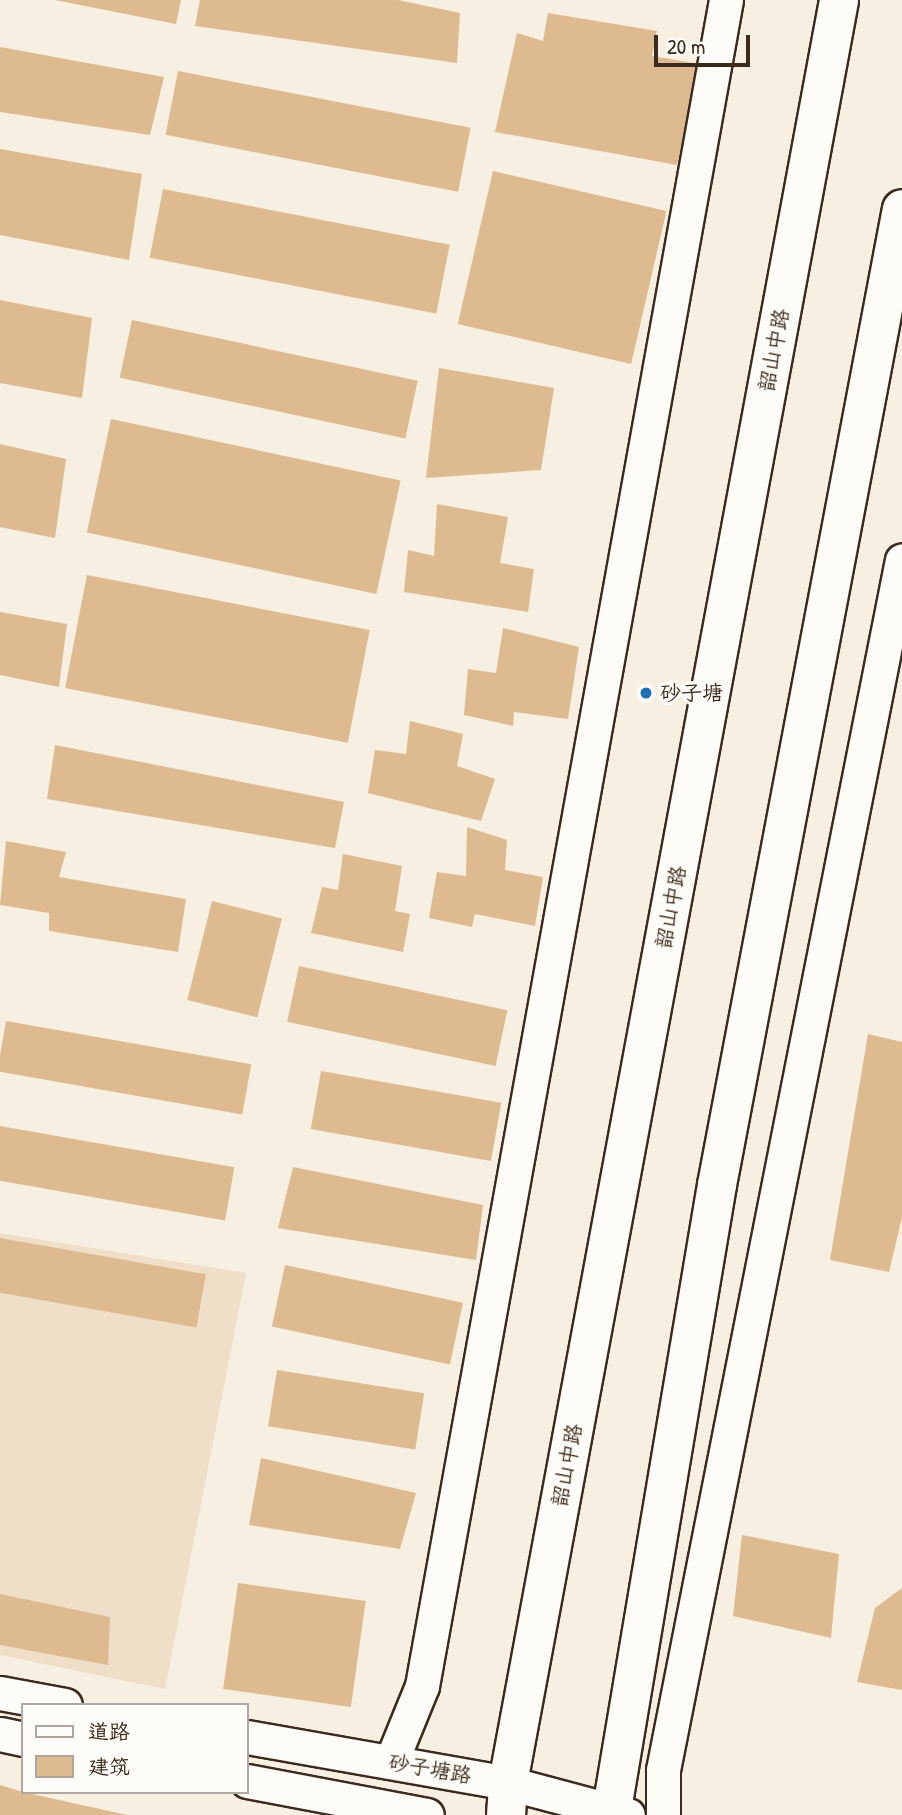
<!DOCTYPE html>
<html>
<head>
<meta charset="utf-8">
<style>
  body { margin:0 }
  #map { position:relative; width:902px; height:1815px; overflow:hidden; background:#f7efe2; font-family:"Patrick Hand","LXGW WenKai TC",sans-serif }
  div>[style] { position:absolute }
  [style*='--x'] { left:calc(var(--x)*1px); top:calc(var(--y)*1px); width:calc(var(--w)*1px); rotate:calc(var(--a)*1deg) }
  .built>* { inset:0; background:#efdfc9 }
  .building>* { inset:0; background:#ddba8f; transform-origin:0 0 }
  .roads { filter:drop-shadow(2px 0 #3b2a1e) drop-shadow(-2px 0 #3b2a1e) drop-shadow(0 2px #3b2a1e) drop-shadow(0 -2px #3b2a1e) }
  .minor>* { height:33px; margin:-16.5px; padding:0 16.5px; transform-origin:16.5px; border-radius:16.5px; background:#fdfcf7 }
  .major>* { height:38px; margin:-19px; padding:0 19px; transform-origin:19px; border-radius:19px; background:#fdfcf7 }
  .dots>* { width:19px; height:19px; translate:-50% -50%; box-sizing:border-box; border:4px solid #fdfcf7; border-radius:50% }
  span { translate:-50% -50%; white-space:nowrap; text-align:center; line-height:1.15; -webkit-text-stroke:7px #fdfcf7; paint-order:stroke }
  .street-label { font-size:21px; color:#3b2a1e }
  .poi-label { font-size:21px; color:#3b2a1e }
  .left { translate:0 -50%; text-align:left }
  .legend { position:absolute; left:21px; top:1703px; width:228px; height:91px; box-sizing:border-box; background:#fdfcf7; border:2px solid #afa8a0; margin:0; padding:9px 12px; list-style:none; font-size:21px; color:#3b2a1e }
  .legend li { display:flex; align-items:center; gap:14px; height:35px }
  .legend b { width:35px; border:2px solid #afa8a0 }
  .scale { position:absolute; left:654px; top:35px; width:96px; height:32px; box-sizing:border-box; border:4px solid #3b2a1e; border-top:0; padding-left:9px; font-size:21px; line-height:24px; white-space:nowrap; color:#3b2a1e; -webkit-text-stroke:5px #fdfcf7; paint-order:stroke }
</style>
</head>
<body>
<div id="map">
  <div class="built">
    <i style="clip-path:polygon(0 1233px,246px 1273px,165px 1689px,0 1655px)"></i>
  </div>
  <div class="building">
    <i style="clip-path:polygon(55px 0,181px 0,176px 24px)"></i>
    <i style="clip-path:polygon(200px 0,398px 0,460px 13px,457px 63px,195px 26px)"></i>
    <i style="clip-path:polygon(548px 13px,657px 31px,652px 56px,699px 64px,677px 165px,495px 132px,517px 33px,543px 41px)"></i>
    <i style="clip-path:polygon(0 47px,164px 77px,150px 135px,0 112px)"></i>
    <i style="left:178px;top:71px;width:298px;height:65px;rotate:11deg"></i>
    <i style="clip-path:polygon(0 149px,142px 174px,129px 260px,0 235px)"></i>
    <i style="left:493px;top:171px;width:178px;height:157px;rotate:13deg"></i>
    <i style="left:163px;top:189px;width:292px;height:70px;rotate:11deg"></i>
    <i style="clip-path:polygon(0 300px,92px 318px,82px 398px,0 383px)"></i>
    <i style="left:132px;top:320px;width:292px;height:59px;rotate:12deg"></i>
    <i style="clip-path:polygon(439px 368px,554px 388px,541px 470px,426px 478px)"></i>
    <i style="left:111px;top:419px;width:296px;height:116px;rotate:12deg"></i>
    <i style="clip-path:polygon(0 444px,66px 459px,55px 538px,0 527px)"></i>
    <i style="clip-path:polygon(437px 504px,508px 517px,500px 563px,534px 569px,528px 612px,404px 592px,408px 550px,434px 556px)"></i>
    <i style="left:87px;top:575px;width:288px;height:115px;rotate:11deg"></i>
    <i style="clip-path:polygon(0 612px,67px 624px,59px 687px,0 675px)"></i>
    <i style="clip-path:polygon(503px 628px,579px 647px,568px 719px,514px 712px,513px 726px,464px 715px,468px 669px,496px 673px)"></i>
    <i style="clip-path:polygon(410px 721px,463px 734px,457px 766px,495px 779px,481px 821px,368px 793px,375px 750px,406px 754px)"></i>
    <i style="clip-path:polygon(55px 745px,344px 802px,335px 848px,47px 799px)"></i>
    <i style="clip-path:polygon(467px 827px,507px 840px,505px 870px,543px 877px,535px 926px,475px 914px,472px 927px,429px 918px,437px 872px,466px 876px)"></i>
    <i style="clip-path:polygon(6px 841px,66px 852px,59px 877px,186px 899px,178px 952px,49px 931px,49px 913px,0 905px)"></i>
    <i style="clip-path:polygon(343px 854px,402px 866px,395px 911px,410px 914px,403px 952px,311px 933px,322px 887px,338px 890px)"></i>
    <i style="left:212px;top:901px;width:72px;height:102px;rotate:14deg"></i>
    <i style="left:299px;top:966px;width:213px;height:57px;rotate:12deg"></i>
    <i style="left:6px;top:1021px;width:249px;height:51px;rotate:10deg"></i>
    <i style="clip-path:polygon(868px 1034px,902px 1042px,902px 1217px,889px 1272px,830px 1260px)"></i>
    <i style="left:321px;top:1071px;width:183px;height:59px;rotate:10deg"></i>
    <i style="left:0;top:1126px;width:238px;height:54px;rotate:10deg"></i>
    <i style="clip-path:polygon(293px 1167px,483px 1205px,476px 1260px,278px 1228px)"></i>
    <i style="left:0;top:1238px;width:209px;height:54px;rotate:10deg"></i>
    <i style="left:285px;top:1265px;width:182px;height:63px;rotate:12deg"></i>
    <i style="left:277px;top:1370px;width:149px;height:57px;rotate:9deg"></i>
    <i style="clip-path:polygon(261px 1458px,416px 1493px,400px 1549px,249px 1525px)"></i>
    <i style="clip-path:polygon(742px 1535px,839px 1554px,831px 1638px,733px 1616px)"></i>
    <i style="left:238px;top:1583px;width:129px;height:107px;rotate:8deg"></i>
    <i style="clip-path:polygon(902px 1588px,902px 1690px,857px 1682px,875px 1608px)"></i>
    <i style="clip-path:polygon(0 1594px,110px 1617px,108px 1665px,0 1645px)"></i>
    <i style="clip-path:polygon(0 1785px,23px 1792px,127px 1815px,0 1815px)"></i>
  </div>
  <div class="roads">
    <div class="minor">
      <i style="--x:0;--y:1693;--w:66;--a:10.5"></i>
      <i style="--x:0;--y:1734;--w:24;--a:12"></i>
      <i style="--x:247;--y:1737;--w:265;--a:10"></i>
      <i style="--x:508;--y:1783;--w:124;--a:14.9"></i>
      <i style="--x:391;--y:1762;--w:82;--a:-67.8"></i>
      <i style="--x:422;--y:1686;--w:1713;--a:-79.78"></i>
      <i style="--x:247;--y:1781;--w:183;--a:10.7"></i>
      <i style="--x:663;--y:1815;--w:45;--a:-90"></i>
      <i style="--x:663;--y:1770;--w:1233;--a:-78.83"></i>
    </div>
    <div class="major">
      <i style="--x:506;--y:1815;--w:32;--a:-86"></i>
      <i style="--x:508;--y:1783;--w:1813;--a:-79.48"></i>
      <i style="--x:611;--y:1815;--w:639;--a:-80.45"></i>
      <i style="--x:717;--y:1185;--w:993;--a:-79.27"></i>
    </div>
  </div>
  <div class="dots">
    <i style="left:646px;top:693px;background:#1f6fb2"></i>
  </div>
  <div class="street-label">
    <span style="left:774px;top:350px;rotate:-79deg">韶山中路</span>
    <span style="left:671px;top:907px;rotate:-79deg">韶山中路</span>
    <span style="left:567px;top:1465px;rotate:-79deg">韶山中路</span>
    <span style="left:430px;top:1769px;rotate:10deg">砂子塘路</span>
  </div>
  <div class="poi-label">
    <span class="left" style="left:660px;top:693px">砂子塘</span>
  </div>
  <ul class="legend">
  <li><b style="height:9px;background:#fdfcf7"></b>道路</li>
  <li><b style="height:19px;background:#ddba8f"></b>建筑</li>
  </ul>
  <div class="scale">20 m</div>
</div>
</body>
</html>
